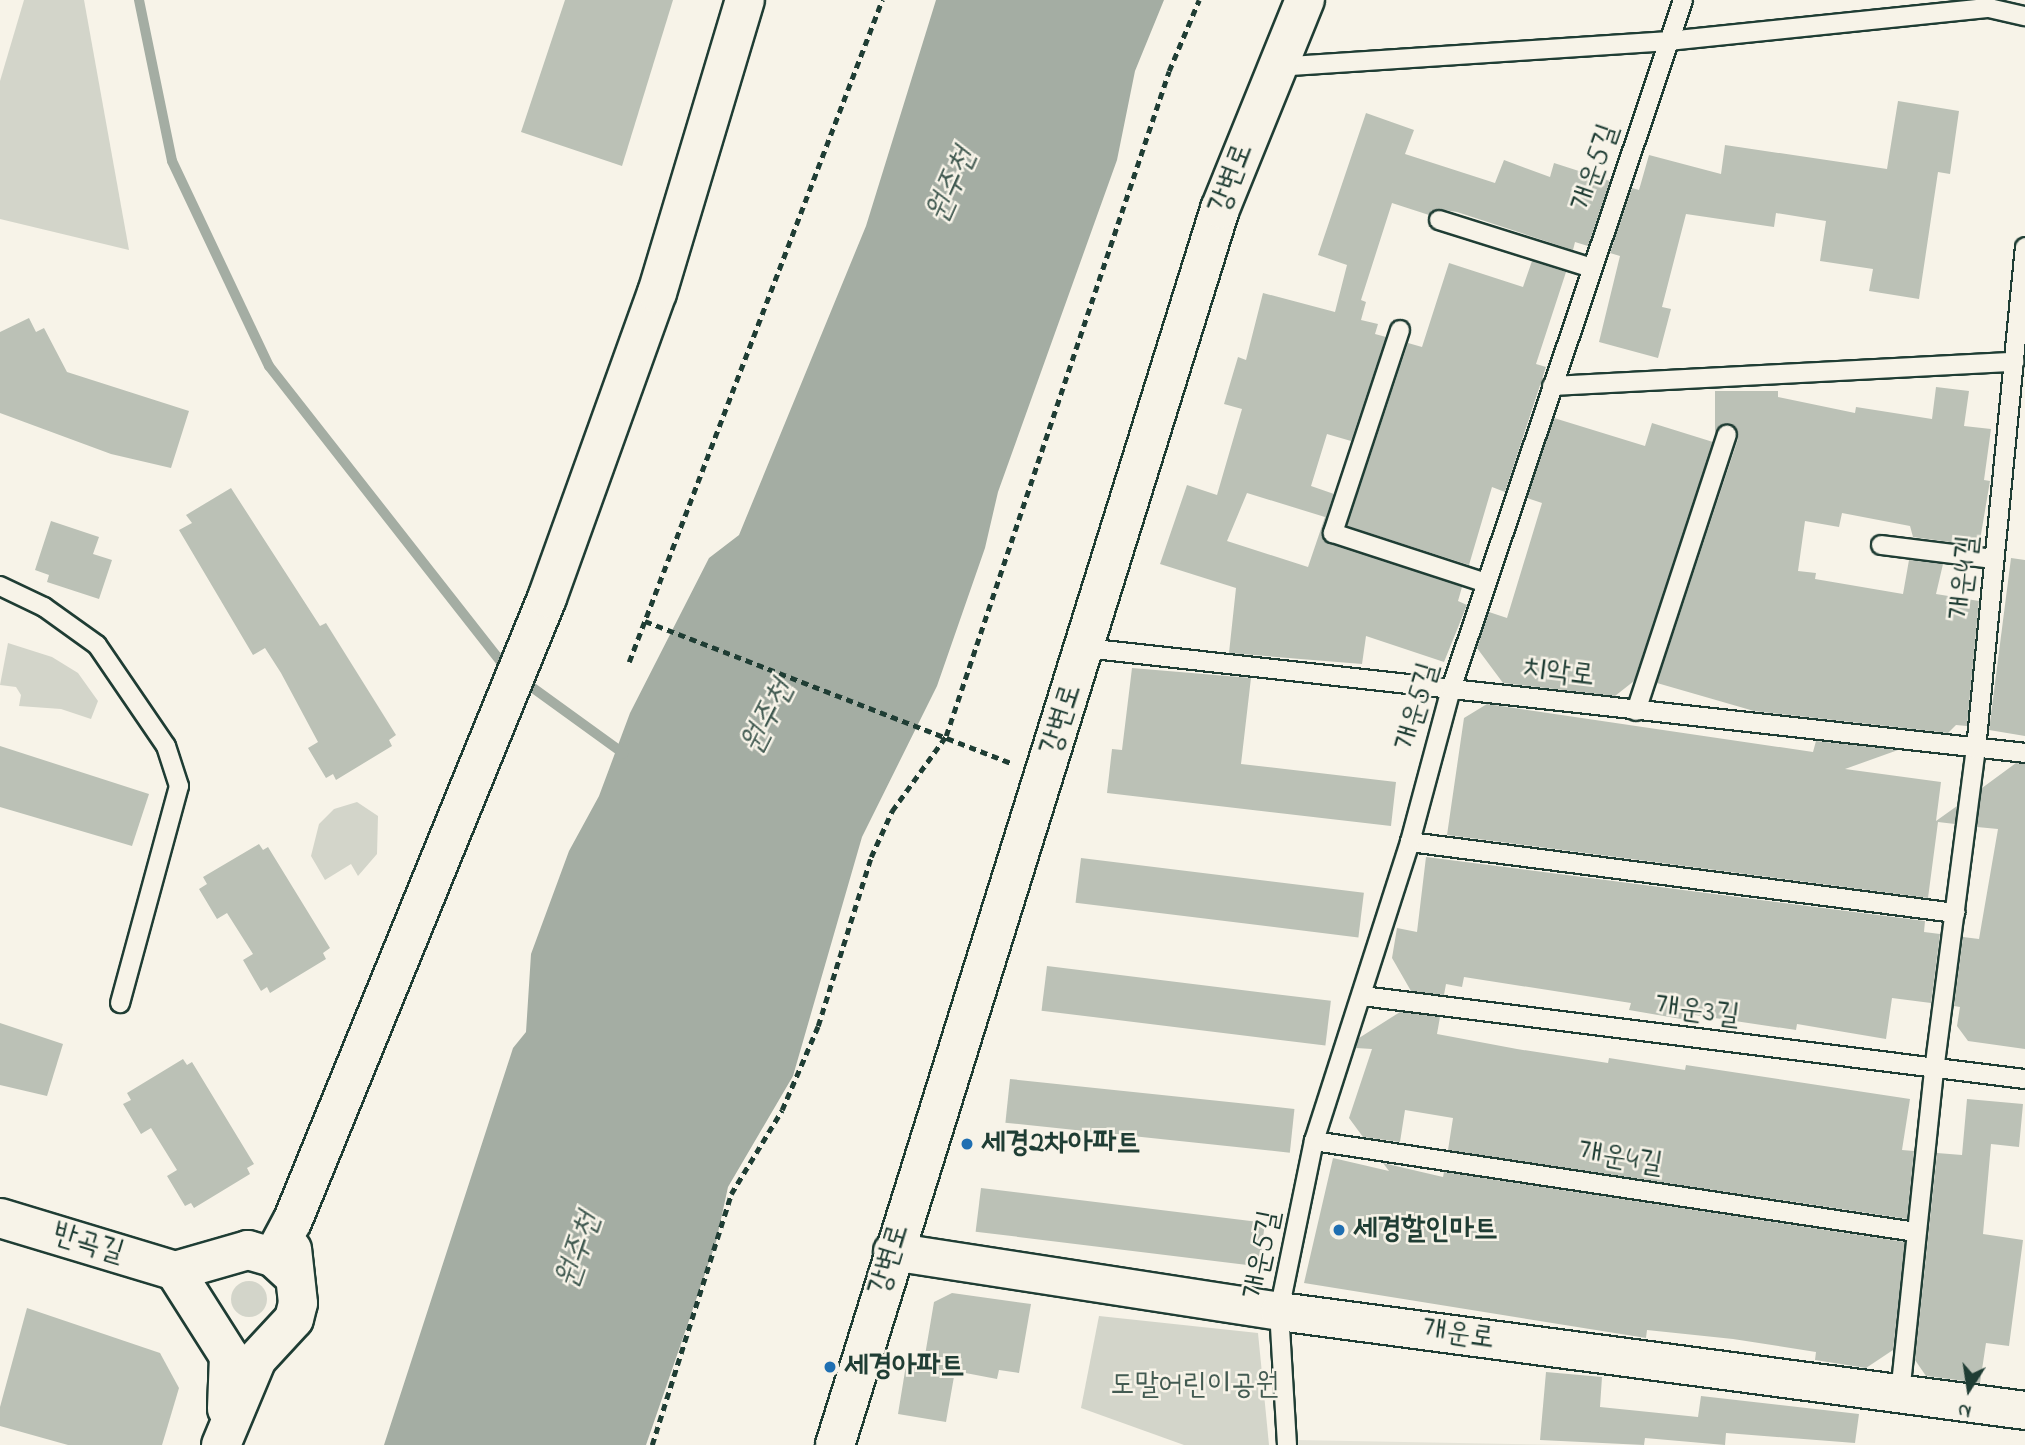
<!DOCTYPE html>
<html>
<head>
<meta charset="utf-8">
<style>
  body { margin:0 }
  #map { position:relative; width:2025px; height:1445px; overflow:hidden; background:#f7f3e8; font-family:"Indie Flower","Poor Story",sans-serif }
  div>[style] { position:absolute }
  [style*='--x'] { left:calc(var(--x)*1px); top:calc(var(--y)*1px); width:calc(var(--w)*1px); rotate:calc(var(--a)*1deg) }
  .built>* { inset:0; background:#e5e4d9 }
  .green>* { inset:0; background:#d3d5ca }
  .round { border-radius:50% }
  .water>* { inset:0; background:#a4ada3 }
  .stream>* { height:10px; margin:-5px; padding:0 5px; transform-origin:5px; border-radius:5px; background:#a4ada3 }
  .building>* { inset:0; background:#bbc1b6; transform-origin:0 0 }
  .path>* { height:4.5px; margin-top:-2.25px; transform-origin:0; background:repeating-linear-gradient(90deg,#1f3d34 0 7px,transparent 0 12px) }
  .roads { filter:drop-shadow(2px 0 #1f3d34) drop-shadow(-2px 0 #1f3d34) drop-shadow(0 2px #1f3d34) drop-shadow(0 -2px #1f3d34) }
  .service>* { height:18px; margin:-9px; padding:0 9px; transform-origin:9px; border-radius:9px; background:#f7f3e8 }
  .minor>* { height:37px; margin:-18.5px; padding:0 18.5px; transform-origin:18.5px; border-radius:18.5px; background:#f7f3e8 }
  .tertiary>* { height:38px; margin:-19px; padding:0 19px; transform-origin:19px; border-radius:19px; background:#f7f3e8 }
  .dots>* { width:19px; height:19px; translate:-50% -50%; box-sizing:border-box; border:4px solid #f7f3e8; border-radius:50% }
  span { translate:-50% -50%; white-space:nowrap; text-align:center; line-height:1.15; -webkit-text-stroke:5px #f7f3e8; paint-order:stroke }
  .street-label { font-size:30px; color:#1f3d34 }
  .poi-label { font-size:30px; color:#1f3d34; font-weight:700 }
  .left { translate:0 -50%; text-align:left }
  .park-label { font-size:30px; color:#435b52 }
  .water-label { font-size:32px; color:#405950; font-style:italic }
  .north { position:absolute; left:1934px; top:1354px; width:70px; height:70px; -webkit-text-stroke:5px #f7f3e8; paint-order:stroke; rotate:192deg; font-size:19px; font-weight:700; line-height:28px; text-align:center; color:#1f3d34 }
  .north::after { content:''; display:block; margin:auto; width:24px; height:32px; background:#1f3d34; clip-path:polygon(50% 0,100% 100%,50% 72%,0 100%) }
</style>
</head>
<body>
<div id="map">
  <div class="built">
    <i style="clip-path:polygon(1296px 1440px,1561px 1445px,1296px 1445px)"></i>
  </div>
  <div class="green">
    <i style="clip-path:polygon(24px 0,84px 0,129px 250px,0 219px,0 81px)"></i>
    <i style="clip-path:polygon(8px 643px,52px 657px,78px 673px,98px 701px,91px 719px,61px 709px,19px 706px,21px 695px,16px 687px,0 685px)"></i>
    <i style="clip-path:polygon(357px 802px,378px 816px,377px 854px,358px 876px,351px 864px,325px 880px,311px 856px,319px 824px,334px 809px)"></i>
    <i class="round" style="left:231px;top:1281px;width:36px;height:36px"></i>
    <i style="clip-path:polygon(1099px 1316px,1258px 1333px,1269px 1445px,1184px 1445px,1081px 1408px)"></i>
  </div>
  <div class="water">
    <i style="clip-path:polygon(936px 0,1164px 0,1135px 71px,1117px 160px,998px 492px,985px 548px,937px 686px,862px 837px,793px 1076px,728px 1187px,716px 1242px,646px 1445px,384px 1445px,513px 1048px,526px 1032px,531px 954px,569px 851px,599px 796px,630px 713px,709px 558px,739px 535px,866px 226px)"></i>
  </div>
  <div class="stream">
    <i style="--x:139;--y:0;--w:164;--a:78.4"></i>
    <i style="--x:172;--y:161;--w:227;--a:64.7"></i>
    <i style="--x:269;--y:366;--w:385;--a:51.9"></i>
    <i style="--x:522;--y:680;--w:125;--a:35.9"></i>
  </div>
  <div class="building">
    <i style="clip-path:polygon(565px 0,673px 0,622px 166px,521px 132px)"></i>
    <i style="clip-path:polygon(1898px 101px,1959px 111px,1950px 174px,1938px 172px,1919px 299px,1869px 291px,1873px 269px,1820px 261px,1826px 221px,1776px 213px,1774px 227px,1686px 214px,1662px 307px,1671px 309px,1658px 358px,1599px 342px,1620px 256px,1610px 253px,1632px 188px,1639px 190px,1649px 155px,1721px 174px,1725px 145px,1887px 169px)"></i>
    <i style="clip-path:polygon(evenodd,1366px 113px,1414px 130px,1405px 154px,1495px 183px,1504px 160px,1550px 177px,1554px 163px,1610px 181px,1588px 246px,1575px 242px,1573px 250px,1457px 212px,1437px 209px,1429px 215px,1392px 203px,1361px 300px,1366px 302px,1361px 320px,1378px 324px,1375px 334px,1386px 337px,1351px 441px,1327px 434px,1311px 486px,1334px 494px,1322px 529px,1325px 541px,1462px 587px,1458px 601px,1467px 605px,1444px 662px,1366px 636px,1362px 664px,1229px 653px,1236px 588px,1160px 564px,1187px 485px,1217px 495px,1242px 409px,1224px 404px,1238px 357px,1246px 360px,1263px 293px,1335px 312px,1347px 265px,1318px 255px,1366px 113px,1247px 493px,1325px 517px,1308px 567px,1227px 541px,1247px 493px)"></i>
    <i style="clip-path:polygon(1532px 261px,1566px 272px,1536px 364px,1546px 367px,1505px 492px,1492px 487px,1469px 565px,1347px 526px,1408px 343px,1422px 347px,1449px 263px,1523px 287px)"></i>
    <i style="clip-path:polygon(29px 318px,36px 332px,44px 328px,67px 372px,189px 411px,171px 468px,111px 454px,0 413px,0 332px)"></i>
    <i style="clip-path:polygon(1936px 387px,1969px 391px,1964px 426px,1991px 429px,1984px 480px,1990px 481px,1979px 546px,1913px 537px,1910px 526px,1842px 513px,1839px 527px,1805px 521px,1798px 571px,1816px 573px,1815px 579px,1903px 594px,1909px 560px,1943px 564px,1936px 594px,1979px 601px,1967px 726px,1956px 725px,1948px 733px,1754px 711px,1657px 683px,1738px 439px,1730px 424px,1715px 434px,1715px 391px,1778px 391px,1778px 397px,1855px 413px,1856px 407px,1932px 419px)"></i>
    <i style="clip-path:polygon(1554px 418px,1645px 446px,1652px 423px,1713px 442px,1634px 681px,1615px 696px,1503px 683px,1477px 648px,1489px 612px,1507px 618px,1542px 503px,1527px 498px)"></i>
    <i style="clip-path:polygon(231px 488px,320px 626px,326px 623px,396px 735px,389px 740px,392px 746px,336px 780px,333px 774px,326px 778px,308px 748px,318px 742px,281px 673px,265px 648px,253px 655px,179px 530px,192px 523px,186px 515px)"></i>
    <i style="clip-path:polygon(51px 521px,99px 537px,93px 554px,112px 560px,99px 599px,47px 582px,49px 575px,35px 570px)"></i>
    <i style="clip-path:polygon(2011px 558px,2025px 560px,2025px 736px,1989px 730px)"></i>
    <i style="clip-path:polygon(1132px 668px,1251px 678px,1241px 764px,1396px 782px,1391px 826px,1107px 793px,1112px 749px,1122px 750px)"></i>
    <i style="clip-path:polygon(1487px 704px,1813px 752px,1816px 741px,1898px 750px,1845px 769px,1941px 782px,1936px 821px,1957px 806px,1955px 824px,1938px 822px,1928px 898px,1447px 835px,1464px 718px)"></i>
    <i style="clip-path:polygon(0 746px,149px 794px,132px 846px,0 807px)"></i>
    <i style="clip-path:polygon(2016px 763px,2025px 764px,2025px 1049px,1968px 1041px,1957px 1026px,1960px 1007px,1954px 1006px,1963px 937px,1979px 939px,1998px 829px,1977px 827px,1982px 788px)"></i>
    <i style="clip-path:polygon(259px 844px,263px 850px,268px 847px,330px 948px,323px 953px,326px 959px,270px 993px,267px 987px,261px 991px,243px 960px,253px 954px,227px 913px,217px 919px,199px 889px,207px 884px,203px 877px)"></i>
    <i style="clip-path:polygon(1426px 857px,1925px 921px,1924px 932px,1940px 934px,1931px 1003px,1892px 998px,1886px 1039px,1797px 1024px,1796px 1030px,1688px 1014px,1687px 1020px,1629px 1010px,1631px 1003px,1464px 977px,1462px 987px,1446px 984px,1444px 995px,1411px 991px,1392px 958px,1397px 928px,1417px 932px)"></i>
    <i style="left:1081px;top:858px;width:285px;height:45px;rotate:7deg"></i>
    <i style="left:1047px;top:966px;width:286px;height:45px;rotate:7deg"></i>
    <i style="clip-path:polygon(1400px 1012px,1440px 1017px,1437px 1034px,1517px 1049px,1608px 1063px,1609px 1058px,1685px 1070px,1686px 1065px,1910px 1099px,1902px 1150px,1914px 1151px,1907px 1219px,1448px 1150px,1453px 1118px,1405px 1110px,1400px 1142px,1363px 1137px,1349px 1118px,1372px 1049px,1356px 1048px,1359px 1038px)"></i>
    <i style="clip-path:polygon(0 1023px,63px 1044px,47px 1096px,0 1085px)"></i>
    <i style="clip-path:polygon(183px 1059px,187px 1065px,192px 1062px,254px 1164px,247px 1168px,250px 1174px,194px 1208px,191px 1203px,185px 1206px,167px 1176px,177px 1170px,151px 1128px,141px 1134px,123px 1104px,131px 1100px,127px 1093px)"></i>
    <i style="left:1010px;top:1079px;width:286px;height:44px;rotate:6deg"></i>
    <i style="clip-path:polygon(1967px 1099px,2023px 1104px,2019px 1147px,1991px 1144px,1983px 1234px,2023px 1240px,2009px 1346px,1986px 1343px,1980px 1383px,1926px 1376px,1915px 1360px,1937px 1153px,1962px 1155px)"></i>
    <i style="clip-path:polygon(1333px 1158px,1389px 1171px,1383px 1163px,1443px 1177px,1444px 1172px,1905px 1242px,1893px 1350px,1866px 1368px,1815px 1360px,1816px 1352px,1733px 1339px,1647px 1330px,1646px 1338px,1304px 1283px)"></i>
    <i style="left:981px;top:1188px;width:286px;height:44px;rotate:7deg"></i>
    <i style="clip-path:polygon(952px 1293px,1031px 1304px,1019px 1373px,999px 1370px,997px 1379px,955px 1371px,946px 1422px,898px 1414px,906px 1365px,923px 1367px,934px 1302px)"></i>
    <i style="clip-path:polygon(27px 1308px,160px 1353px,179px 1388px,162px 1445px,68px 1445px,0 1426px,0 1407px)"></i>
    <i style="clip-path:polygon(1546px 1372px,1602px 1377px,1600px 1407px,1698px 1417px,1701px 1396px,1859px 1414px,1855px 1443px,1726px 1433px,1725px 1445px,1645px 1438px,1644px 1445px,1540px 1440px)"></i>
  </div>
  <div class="path">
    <i style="--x:645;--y:621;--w:395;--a:21.2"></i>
    <i style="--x:629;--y:662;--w:709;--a:-69.08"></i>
    <i style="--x:652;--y:1445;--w:263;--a:-72.5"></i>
    <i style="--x:731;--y:1194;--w:98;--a:-58.7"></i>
    <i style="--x:782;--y:1110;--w:91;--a:-66.8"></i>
    <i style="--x:818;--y:1026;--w:177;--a:-72.6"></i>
    <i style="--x:871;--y:857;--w:51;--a:-65.5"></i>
    <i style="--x:892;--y:811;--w:92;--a:-54.2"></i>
    <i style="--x:946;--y:736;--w:701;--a:-71.46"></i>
    <i style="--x:1169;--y:71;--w:77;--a:-67.1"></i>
  </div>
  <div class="roads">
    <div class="service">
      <i style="--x:1277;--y:67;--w:392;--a:-3.8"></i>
      <i style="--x:1668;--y:41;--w:323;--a:-5.9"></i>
      <i style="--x:1989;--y:8;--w:37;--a:13"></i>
      <i style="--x:1439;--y:220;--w:160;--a:17.4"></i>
      <i style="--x:1400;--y:330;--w:214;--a:108.3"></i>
      <i style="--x:1333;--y:533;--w:161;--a:18.1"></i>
      <i style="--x:1552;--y:386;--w:463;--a:-3"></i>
      <i style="--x:1881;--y:545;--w:114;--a:7.1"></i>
      <i style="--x:0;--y:586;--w:49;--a:25.5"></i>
      <i style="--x:44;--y:607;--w:65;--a:35.6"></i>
      <i style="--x:97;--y:645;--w:122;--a:55.7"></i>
      <i style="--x:166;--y:746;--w:42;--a:72"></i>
      <i style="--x:179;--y:786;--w:225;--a:105.2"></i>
      <i style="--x:1085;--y:648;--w:946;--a:6.37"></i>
      <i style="--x:1636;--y:711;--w:291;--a:-71.8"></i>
      <i style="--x:1410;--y:842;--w:550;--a:7.42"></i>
      <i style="--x:1362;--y:996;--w:668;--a:7.14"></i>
      <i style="--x:1314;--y:1141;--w:609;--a:8.6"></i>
      <i style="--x:1900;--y:1394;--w:325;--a:-84"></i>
      <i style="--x:1934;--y:1071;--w:325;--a:-82.6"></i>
      <i style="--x:1976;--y:749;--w:504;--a:-84.43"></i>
      <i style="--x:1287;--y:1445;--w:134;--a:-93.4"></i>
      <i style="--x:1279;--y:1311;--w:174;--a:-78.4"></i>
      <i style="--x:1314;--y:1141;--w:314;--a:-72.2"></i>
      <i style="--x:1410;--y:842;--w:158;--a:-75"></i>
      <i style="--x:1451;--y:689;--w:727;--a:-71.39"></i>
    </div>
    <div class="minor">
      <i style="--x:892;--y:1251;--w:392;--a:8.8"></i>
      <i style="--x:1279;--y:1311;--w:753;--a:7.56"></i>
    </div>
    <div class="tertiary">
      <i style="--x:0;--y:1218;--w:183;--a:16.8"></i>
      <i style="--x:175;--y:1271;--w:76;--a:-16"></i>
      <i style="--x:248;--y:1250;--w:26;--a:16"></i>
      <i style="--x:273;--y:1257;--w:23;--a:43"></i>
      <i style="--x:273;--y:1257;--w:40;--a:-62"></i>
      <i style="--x:292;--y:1222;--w:674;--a:-67.77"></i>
      <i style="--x:547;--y:598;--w:324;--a:-70.2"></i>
      <i style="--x:657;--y:293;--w:306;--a:-73.3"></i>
      <i style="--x:175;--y:1271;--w:101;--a:57.6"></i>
      <i style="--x:229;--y:1356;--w:53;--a:92.2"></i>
      <i style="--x:221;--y:1445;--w:93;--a:-67.3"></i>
      <i style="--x:257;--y:1359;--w:54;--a:-47.2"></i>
      <i style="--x:294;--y:1319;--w:16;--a:-76"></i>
      <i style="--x:298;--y:1303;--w:54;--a:-96.3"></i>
      <i style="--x:835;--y:1445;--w:1295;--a:-72.7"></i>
      <i style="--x:1220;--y:209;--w:226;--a:-67.9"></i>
    </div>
  </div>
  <div class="dots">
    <i style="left:967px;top:1144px;background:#1f6fb2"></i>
    <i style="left:1339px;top:1230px;background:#1f6fb2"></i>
    <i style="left:830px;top:1367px;background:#1f6fb2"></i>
  </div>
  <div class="street-label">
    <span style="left:1596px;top:168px;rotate:-71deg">개운5길</span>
    <span style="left:1232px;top:179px;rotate:-69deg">강변로</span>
    <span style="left:1965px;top:578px;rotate:-84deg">개운4길</span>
    <span style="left:1558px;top:673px;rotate:7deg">치악로</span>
    <span style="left:1418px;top:707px;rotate:-74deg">개운5길</span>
    <span style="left:1062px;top:720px;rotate:-72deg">강변로</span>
    <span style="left:1697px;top:1012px;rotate:7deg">개운3길</span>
    <span style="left:1620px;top:1159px;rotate:9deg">개운4길</span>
    <span style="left:88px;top:1244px;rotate:17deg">반곡길</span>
    <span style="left:1263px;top:1255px;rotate:-79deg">개운5길</span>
    <span style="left:890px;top:1260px;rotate:-73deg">강변로</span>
    <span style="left:1458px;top:1335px;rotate:8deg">개운로</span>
  </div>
  <div class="poi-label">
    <span class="left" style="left:981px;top:1144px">세경2차아파트</span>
    <span class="left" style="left:1353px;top:1230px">세경할인마트</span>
    <span class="left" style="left:844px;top:1367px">세경아파트</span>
  </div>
  <div class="park-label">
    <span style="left:1195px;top:1386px">도말어린이공원</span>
  </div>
  <div class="water-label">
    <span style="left:953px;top:186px;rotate:-66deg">원주천</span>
    <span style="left:769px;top:718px;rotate:-63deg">원주천</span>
    <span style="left:580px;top:1251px;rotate:-71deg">원주천</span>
  </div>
  <div class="north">N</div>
</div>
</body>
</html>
